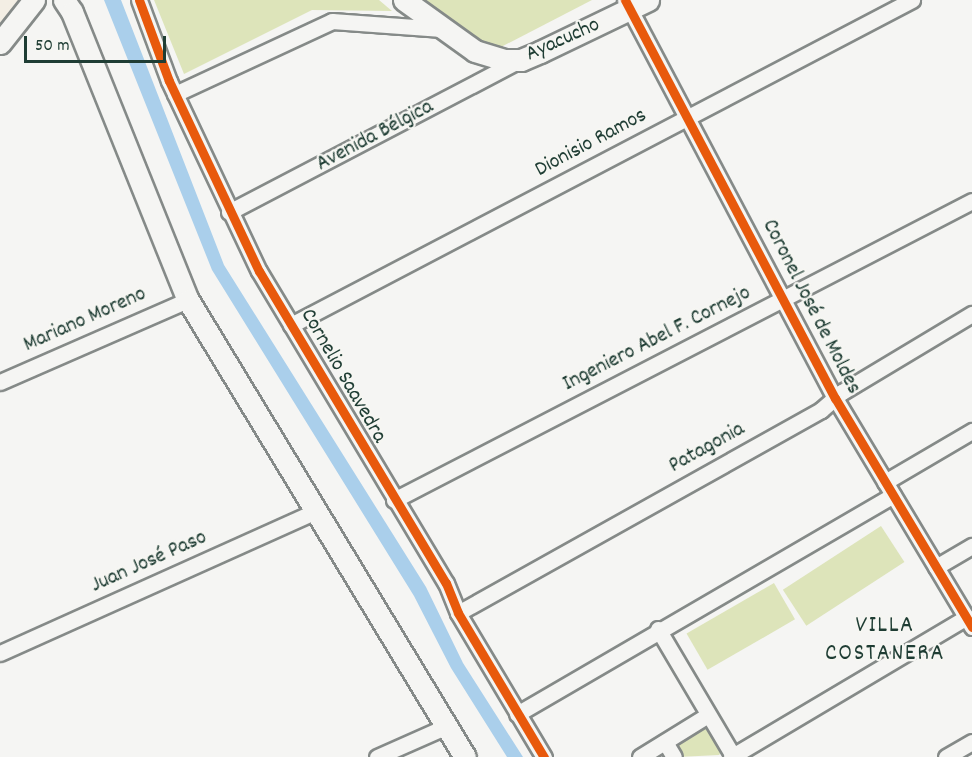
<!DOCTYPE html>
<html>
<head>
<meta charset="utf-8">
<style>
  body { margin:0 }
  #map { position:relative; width:972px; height:757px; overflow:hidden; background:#f5f5f3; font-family:Dekko,sans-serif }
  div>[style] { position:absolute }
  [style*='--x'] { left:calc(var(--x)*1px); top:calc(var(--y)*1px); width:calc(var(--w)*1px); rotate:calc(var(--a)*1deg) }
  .built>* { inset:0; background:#f3eee4 }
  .green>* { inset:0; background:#dde4ba; transform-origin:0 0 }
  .water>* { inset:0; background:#aacfeb }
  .roads { filter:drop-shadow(2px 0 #858a88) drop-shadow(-2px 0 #858a88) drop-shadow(0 2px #858a88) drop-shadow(0 -2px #858a88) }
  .street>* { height:15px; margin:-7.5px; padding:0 7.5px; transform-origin:7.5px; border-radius:7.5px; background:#f5f5f3 }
  .secondary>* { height:21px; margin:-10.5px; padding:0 10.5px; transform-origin:10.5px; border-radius:10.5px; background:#f5f5f3 }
  .cycleway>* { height:9px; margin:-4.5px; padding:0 4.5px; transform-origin:4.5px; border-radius:4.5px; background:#e8590c }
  span { translate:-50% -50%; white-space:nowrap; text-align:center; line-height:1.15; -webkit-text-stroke:4.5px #f6f6f2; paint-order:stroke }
  .street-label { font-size:22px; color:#1f3d34 }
  .neighbourhood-label { font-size:24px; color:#1f3d34; letter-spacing:1.5px }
  .scale { position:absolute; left:24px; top:36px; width:142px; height:27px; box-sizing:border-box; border:3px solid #1f3d34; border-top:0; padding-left:8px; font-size:18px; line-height:21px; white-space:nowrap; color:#1f3d34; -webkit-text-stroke:4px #f6f6f2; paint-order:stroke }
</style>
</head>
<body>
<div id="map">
  <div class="built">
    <i style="clip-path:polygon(0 0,34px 0,0 43px)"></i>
  </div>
  <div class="green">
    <i style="clip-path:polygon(154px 0,379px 0,392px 11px,312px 10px,184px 74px)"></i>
    <i style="clip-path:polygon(419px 0,592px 0,501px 47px,488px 47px,465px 36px)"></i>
    <i style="left:881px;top:526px;width:43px;height:117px;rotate:57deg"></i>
    <i style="left:774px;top:583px;width:42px;height:101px;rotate:60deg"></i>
    <i style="clip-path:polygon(704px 727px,709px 728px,722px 751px,719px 755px,678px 757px,674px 746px,678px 741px)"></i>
  </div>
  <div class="water">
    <i style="clip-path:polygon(104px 0,121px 0,224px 265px,426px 587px,463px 663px,523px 757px,507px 757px,451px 668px,414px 596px,212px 270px)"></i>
  </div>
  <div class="roads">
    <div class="street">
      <i style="--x:139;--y:0;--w:86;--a:69.7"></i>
      <i style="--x:169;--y:81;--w:210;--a:64.7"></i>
      <i style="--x:259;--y:271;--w:364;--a:59.1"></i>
      <i style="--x:446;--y:583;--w:32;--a:68"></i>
      <i style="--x:458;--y:613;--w:168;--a:59.2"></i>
      <i style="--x:625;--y:0;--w:450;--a:62.2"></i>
      <i style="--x:835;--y:398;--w:267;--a:59.1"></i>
      <i style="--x:175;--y:94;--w:173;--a:-24.9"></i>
      <i style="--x:332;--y:21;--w:110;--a:4.2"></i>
      <i style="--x:229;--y:212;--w:326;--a:-27.6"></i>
      <i style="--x:291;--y:325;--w:701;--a:-27.63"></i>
      <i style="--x:0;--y:382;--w:205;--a:-23.6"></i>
      <i style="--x:885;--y:482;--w:101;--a:-30.4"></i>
      <i style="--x:394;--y:500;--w:651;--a:-27.35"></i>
      <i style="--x:936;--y:567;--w:42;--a:-30.3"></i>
      <i style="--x:458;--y:613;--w:416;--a:-29.2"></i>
      <i style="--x:821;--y:410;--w:28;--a:-41"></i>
      <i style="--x:842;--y:392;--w:152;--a:-31"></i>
      <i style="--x:658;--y:629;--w:147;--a:59.4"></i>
      <i style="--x:0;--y:653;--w:346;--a:-24.2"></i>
      <i style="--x:517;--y:714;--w:435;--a:-30.2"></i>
      <i style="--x:665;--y:742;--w:17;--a:59"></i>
      <i style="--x:377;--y:757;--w:77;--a:-23.9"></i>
      <i style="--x:640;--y:757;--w:80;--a:-31.7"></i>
      <i style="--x:731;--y:757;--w:274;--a:-30.7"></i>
      <i style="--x:946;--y:757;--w:30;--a:-30"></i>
    </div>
    <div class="secondary">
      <i style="--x:64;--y:0;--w:14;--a:56"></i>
      <i style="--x:72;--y:12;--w:310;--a:68.1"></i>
      <i style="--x:188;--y:300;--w:534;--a:58.78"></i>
      <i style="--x:404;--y:0;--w:87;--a:35.7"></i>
      <i style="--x:475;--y:51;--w:30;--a:17"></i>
      <i style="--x:504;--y:60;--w:17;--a:0"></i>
      <i style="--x:521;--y:60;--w:21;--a:-23"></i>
      <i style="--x:540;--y:52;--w:120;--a:-25.7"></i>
      <i style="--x:0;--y:43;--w:55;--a:-51.7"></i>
    </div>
  </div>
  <div class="cycleway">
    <i style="--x:139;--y:0;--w:86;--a:69.7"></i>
    <i style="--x:169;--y:81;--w:210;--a:64.7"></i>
    <i style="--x:259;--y:271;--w:364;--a:59.1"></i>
    <i style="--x:446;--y:583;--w:32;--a:68"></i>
    <i style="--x:458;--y:613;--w:168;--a:59.2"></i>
    <i style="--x:625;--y:0;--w:450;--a:62.2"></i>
    <i style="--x:835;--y:398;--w:267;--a:59.1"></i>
  </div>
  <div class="street-label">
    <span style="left:563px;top:40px;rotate:-24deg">Ayacucho</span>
    <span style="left:375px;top:136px;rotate:-28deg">Avenida Bélgica</span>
    <span style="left:591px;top:143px;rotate:-28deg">Dionisio Ramos</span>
    <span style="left:811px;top:307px;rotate:63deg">Coronel José de Moldes</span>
    <span style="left:85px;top:320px;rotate:-24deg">Mariano Moreno</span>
    <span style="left:657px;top:339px;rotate:-27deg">Ingeniero Abel F. Cornejo</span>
    <span style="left:343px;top:376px;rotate:60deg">Cornelio Saavedra</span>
    <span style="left:707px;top:448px;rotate:-29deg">Patagonia</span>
    <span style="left:149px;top:562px;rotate:-24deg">Juan José Paso</span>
  </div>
  <div class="neighbourhood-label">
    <span style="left:885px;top:641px">VILLA<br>COSTANERA</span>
  </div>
  <div class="scale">50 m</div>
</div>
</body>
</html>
